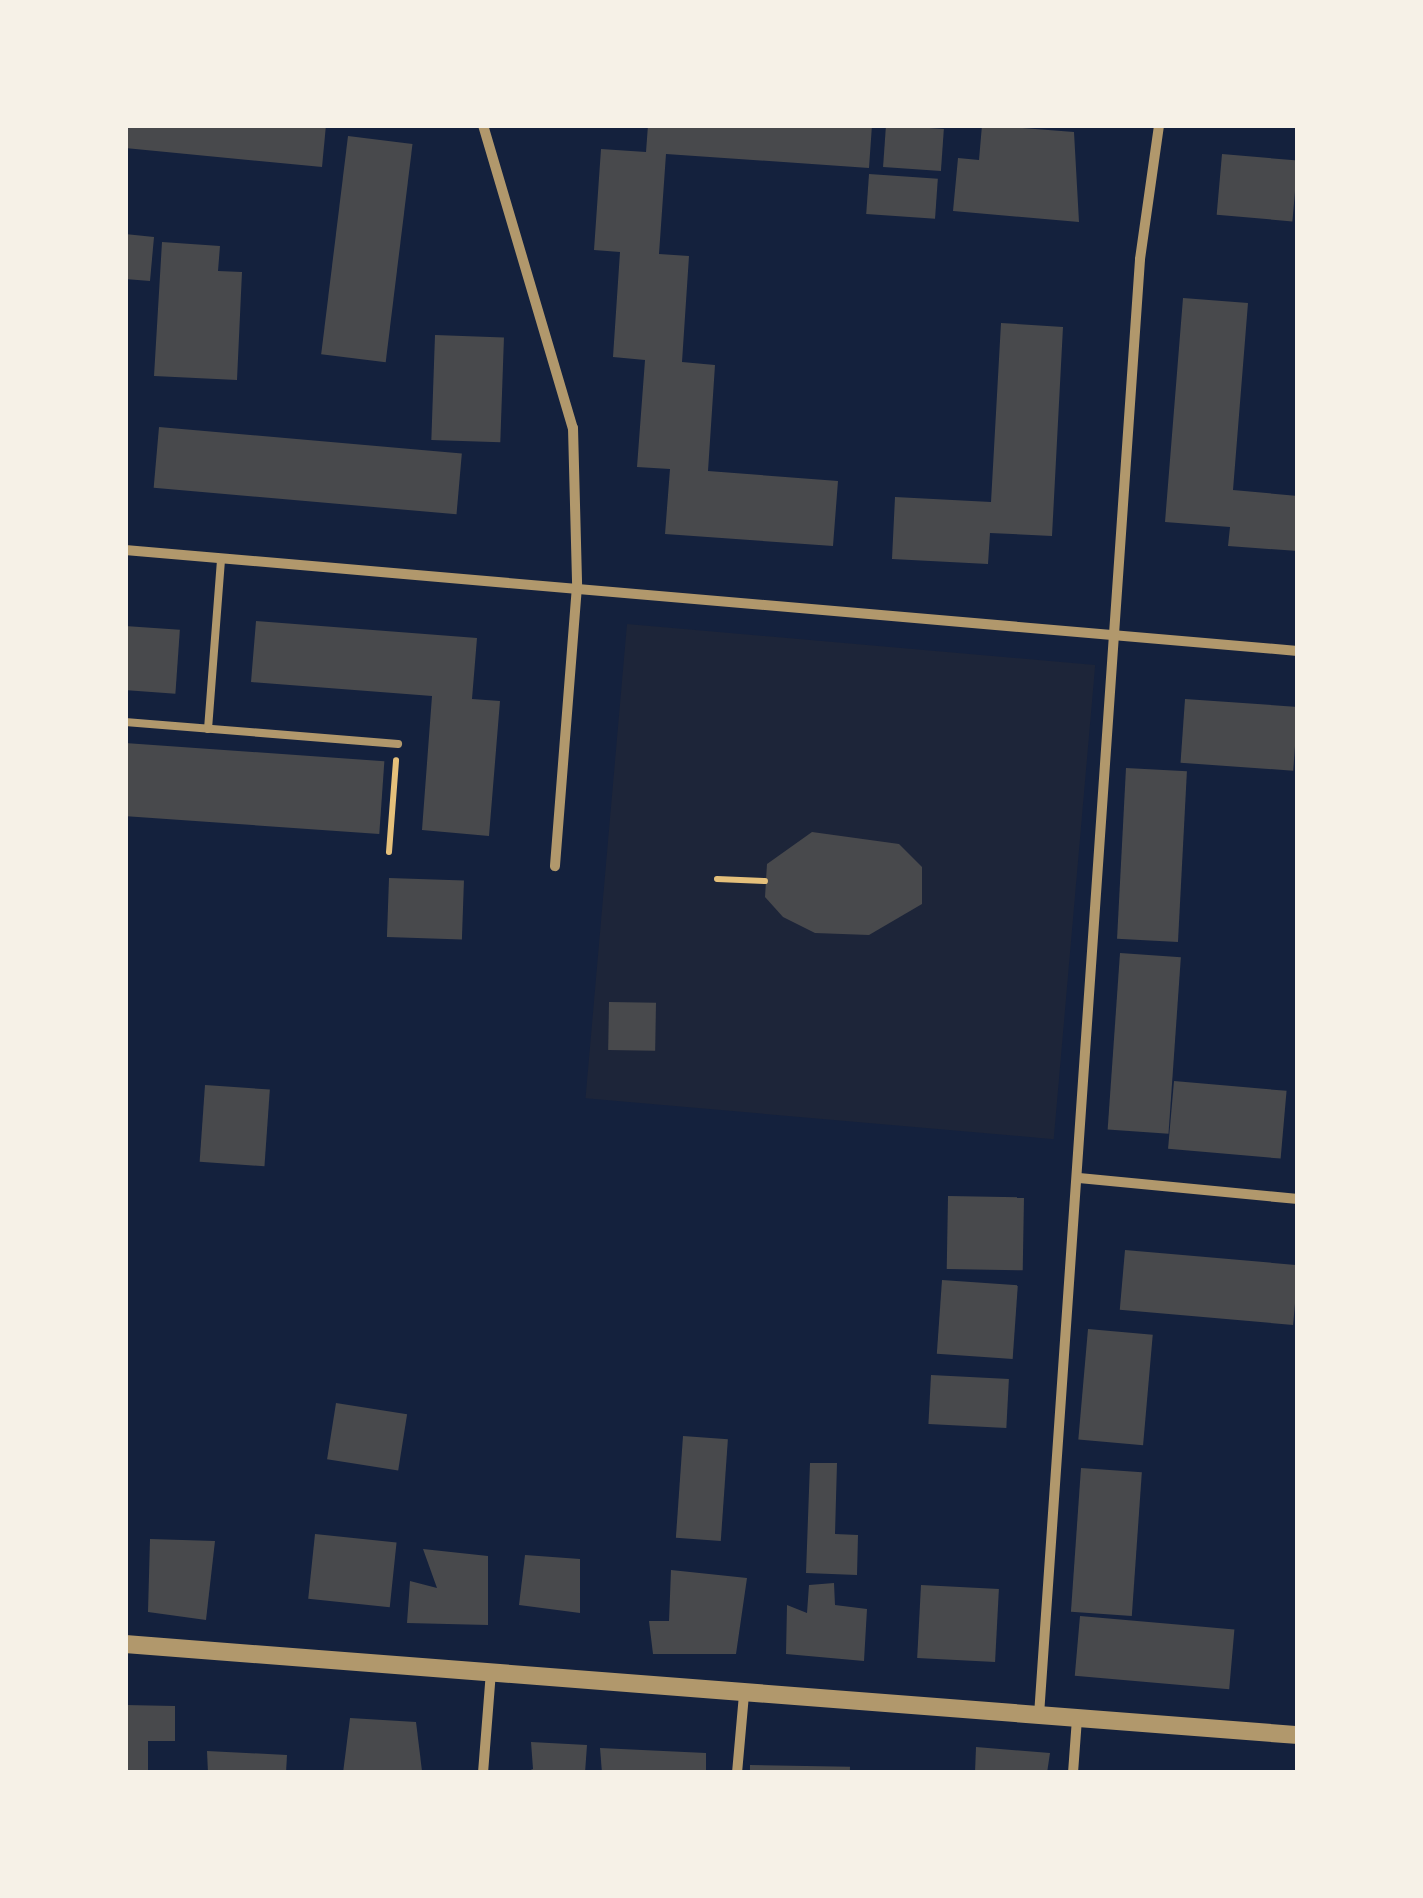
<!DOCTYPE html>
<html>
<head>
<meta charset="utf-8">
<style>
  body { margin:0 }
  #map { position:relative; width:1423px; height:1898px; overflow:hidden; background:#14213d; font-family:"Fira Sans",sans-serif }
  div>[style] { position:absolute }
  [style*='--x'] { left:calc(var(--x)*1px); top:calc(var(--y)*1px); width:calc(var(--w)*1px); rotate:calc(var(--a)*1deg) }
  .green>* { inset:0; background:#1d2539; transform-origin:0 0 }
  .building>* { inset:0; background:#48494c; transform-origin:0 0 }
  .path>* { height:6px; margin:-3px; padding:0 3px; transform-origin:3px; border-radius:3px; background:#e5c07b }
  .service>* { height:8px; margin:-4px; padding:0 4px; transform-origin:4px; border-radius:4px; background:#b1986c }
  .minor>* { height:10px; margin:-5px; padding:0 5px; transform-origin:5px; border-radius:5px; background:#b1986c }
  .tertiary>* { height:18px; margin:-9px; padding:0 9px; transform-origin:9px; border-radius:9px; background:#b1986c }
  span { translate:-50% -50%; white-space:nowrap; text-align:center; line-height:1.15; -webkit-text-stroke:10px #f6f1e7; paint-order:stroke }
  .frame { position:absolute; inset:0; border:128px solid #f6f1e7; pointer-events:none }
</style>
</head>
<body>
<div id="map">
  <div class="green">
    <i style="left:627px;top:624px;width:470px;height:476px;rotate:5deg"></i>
  </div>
  <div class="building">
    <i style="clip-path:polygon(125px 125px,326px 125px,322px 167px,125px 148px)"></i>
    <i style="clip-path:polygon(648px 125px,872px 125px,869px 168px,666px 154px,659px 254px,689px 256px,682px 362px,715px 365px,708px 471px,838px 481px,833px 546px,665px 534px,670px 469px,637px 467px,645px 360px,613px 357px,620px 252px,594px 250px,601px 149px,646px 152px)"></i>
    <i style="left:886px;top:125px;width:58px;height:42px;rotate:4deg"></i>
    <i style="clip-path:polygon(982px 125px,1074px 132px,1079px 222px,953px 211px,958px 158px,979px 160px)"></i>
    <i style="left:348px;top:136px;width:65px;height:220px;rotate:7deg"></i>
    <i style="left:1222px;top:154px;width:76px;height:61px;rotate:5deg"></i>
    <i style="left:869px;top:174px;width:69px;height:40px;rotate:4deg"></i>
    <i style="clip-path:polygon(125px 234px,154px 237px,150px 281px,125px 279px)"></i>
    <i style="clip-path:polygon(162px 242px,220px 246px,218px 271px,242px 272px,237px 380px,154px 376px)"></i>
    <i style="clip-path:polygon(1183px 298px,1248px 303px,1233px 490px,1298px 496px,1298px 551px,1228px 546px,1230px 527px,1165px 522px)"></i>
    <i style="clip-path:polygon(1001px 323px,1063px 327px,1052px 536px,990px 533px,988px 564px,892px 559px,895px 497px,991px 502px)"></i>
    <i style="left:435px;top:335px;width:69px;height:105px;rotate:2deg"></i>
    <i style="left:159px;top:427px;width:304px;height:61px;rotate:5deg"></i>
    <i style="clip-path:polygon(256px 621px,477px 638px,472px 699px,500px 701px,489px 836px,422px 830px,432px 696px,251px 682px)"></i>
    <i style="left:125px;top:626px;width:55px;height:64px;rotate:4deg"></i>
    <i style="left:1185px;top:699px;width:113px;height:64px;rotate:4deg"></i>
    <i style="left:125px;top:743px;width:260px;height:73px;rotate:4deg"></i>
    <i style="left:1126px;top:768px;width:61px;height:171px;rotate:3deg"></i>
    <i style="clip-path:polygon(812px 832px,899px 844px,922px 867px,922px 904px,869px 935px,815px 933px,783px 917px,765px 897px,767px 864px)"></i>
    <i style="left:389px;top:878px;width:75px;height:59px;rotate:2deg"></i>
    <i style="left:1120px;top:953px;width:61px;height:177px;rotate:4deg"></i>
    <i style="left:609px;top:1002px;width:47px;height:48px;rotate:1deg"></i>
    <i style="left:1174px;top:1081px;width:113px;height:68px;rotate:5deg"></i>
    <i style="left:205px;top:1085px;width:65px;height:77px;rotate:4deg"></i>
    <i style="left:948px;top:1196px;width:76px;height:73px;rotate:1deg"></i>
    <i style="left:1125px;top:1250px;width:174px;height:60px;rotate:5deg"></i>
    <i style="left:942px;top:1280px;width:76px;height:74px;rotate:4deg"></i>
    <i style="left:1088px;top:1329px;width:65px;height:111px;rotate:5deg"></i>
    <i style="left:931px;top:1375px;width:78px;height:49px;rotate:3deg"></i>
    <i style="left:336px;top:1403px;width:72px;height:57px;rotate:9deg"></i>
    <i style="left:683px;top:1436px;width:45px;height:102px;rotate:4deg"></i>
    <i style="clip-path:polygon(810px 1463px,837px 1463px,835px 1534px,858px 1535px,857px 1575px,806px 1573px)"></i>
    <i style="left:1081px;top:1468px;width:61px;height:144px;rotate:4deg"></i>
    <i style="left:315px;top:1534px;width:82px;height:65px;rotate:6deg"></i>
    <i style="clip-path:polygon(150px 1539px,215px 1541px,206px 1620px,148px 1612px)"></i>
    <i style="clip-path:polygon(423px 1549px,488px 1556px,488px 1625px,407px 1623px,410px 1581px,437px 1588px)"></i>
    <i style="clip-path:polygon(525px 1555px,580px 1559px,580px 1613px,519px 1605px)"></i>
    <i style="clip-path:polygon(671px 1570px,747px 1578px,736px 1654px,653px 1654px,649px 1621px,669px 1621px)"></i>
    <i style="clip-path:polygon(834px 1583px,835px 1605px,867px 1609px,864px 1661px,786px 1654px,787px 1605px,807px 1613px,809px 1585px)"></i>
    <i style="left:921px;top:1585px;width:78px;height:73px;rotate:3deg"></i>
    <i style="left:1080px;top:1616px;width:155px;height:60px;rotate:5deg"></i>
    <i style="clip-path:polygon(125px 1705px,175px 1706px,175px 1741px,148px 1741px,148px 1773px,125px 1773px)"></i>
    <i style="clip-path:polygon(350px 1718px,416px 1722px,422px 1771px,343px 1773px)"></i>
    <i style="clip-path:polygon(531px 1742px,587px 1745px,585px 1773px,523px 1773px,533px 1769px)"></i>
    <i style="clip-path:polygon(976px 1747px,1050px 1753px,1047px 1773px,975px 1773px)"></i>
    <i style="clip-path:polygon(600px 1748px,706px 1753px,706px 1773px,602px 1773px)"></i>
    <i style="clip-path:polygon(207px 1751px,287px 1755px,286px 1773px,208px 1773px)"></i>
    <i style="left:750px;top:1765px;width:100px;height:8px;rotate:1deg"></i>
  </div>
  <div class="path">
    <i style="--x:389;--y:852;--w:92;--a:-85.6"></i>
    <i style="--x:717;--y:879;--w:48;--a:2.4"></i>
  </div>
  <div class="service">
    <i style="--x:125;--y:722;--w:274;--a:4.6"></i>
    <i style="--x:208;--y:729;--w:170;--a:-85.6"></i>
  </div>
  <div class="minor">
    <i style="--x:483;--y:125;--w:316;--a:73.5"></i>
    <i style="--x:573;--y:428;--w:158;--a:88.5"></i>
    <i style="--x:577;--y:586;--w:281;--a:94.5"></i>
    <i style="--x:125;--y:550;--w:1177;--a:4.92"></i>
    <i style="--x:1079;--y:1178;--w:220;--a:5.5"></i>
    <i style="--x:1039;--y:1715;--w:1459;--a:-86.03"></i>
    <i style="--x:1140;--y:259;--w:135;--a:-81.9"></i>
    <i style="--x:483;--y:1773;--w:101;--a:-85.5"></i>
    <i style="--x:737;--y:1773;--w:78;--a:-84.9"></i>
    <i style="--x:1073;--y:1773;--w:55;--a:-85.8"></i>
  </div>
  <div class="tertiary">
    <i style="--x:125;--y:1644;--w:1177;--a:4.44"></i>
  </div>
  <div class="frame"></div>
</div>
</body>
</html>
